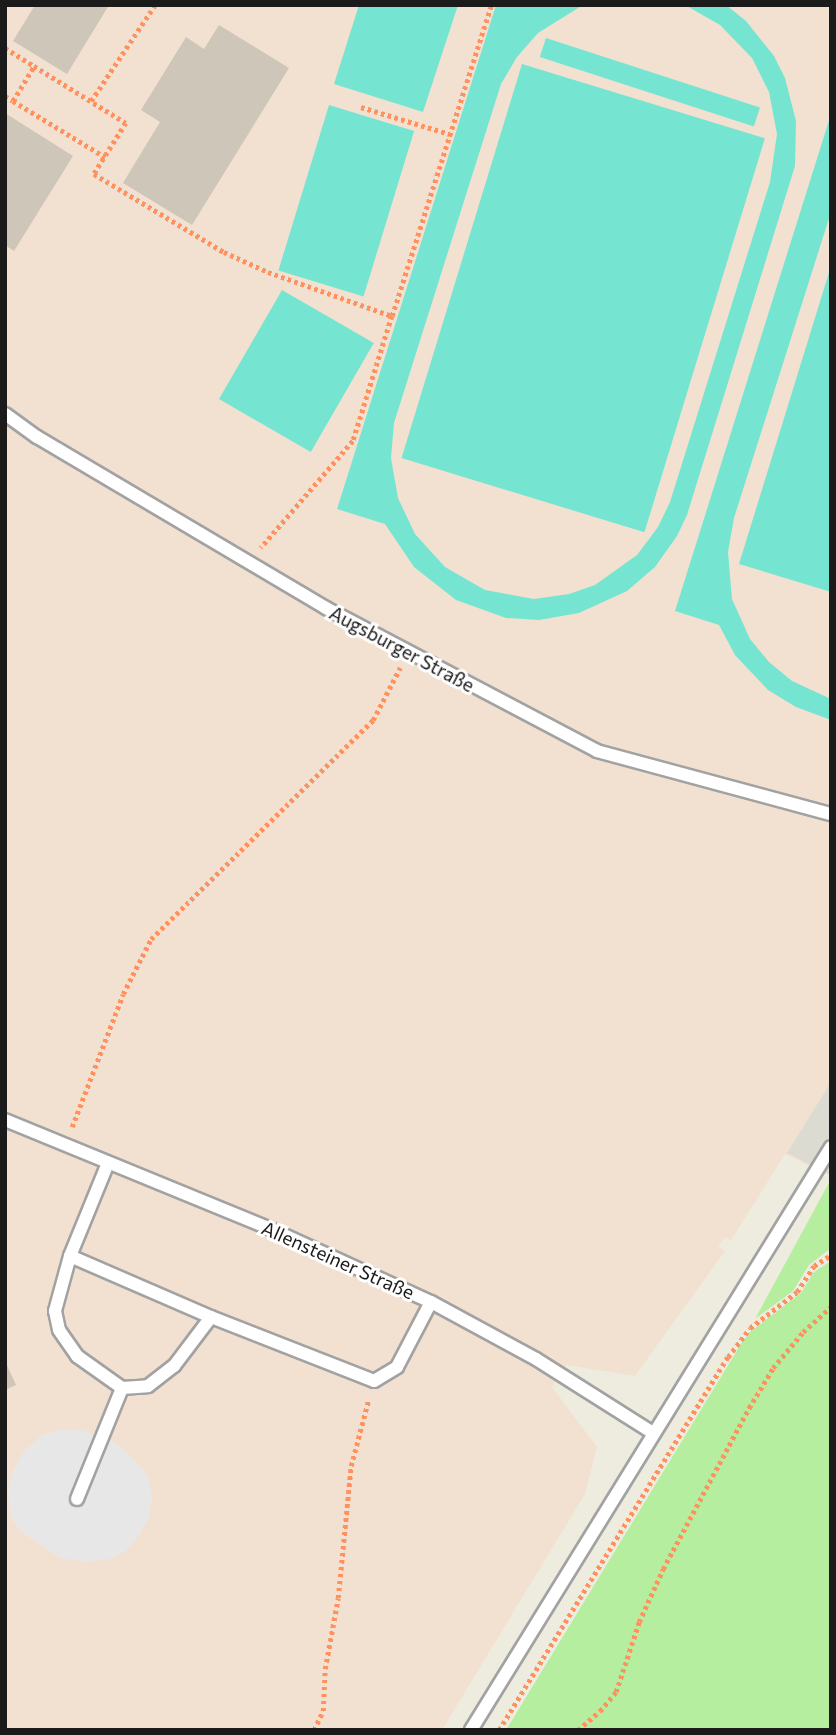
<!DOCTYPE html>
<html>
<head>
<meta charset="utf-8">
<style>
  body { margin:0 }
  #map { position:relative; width:836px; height:1735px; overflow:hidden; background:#eeecdf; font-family:Commissioner,sans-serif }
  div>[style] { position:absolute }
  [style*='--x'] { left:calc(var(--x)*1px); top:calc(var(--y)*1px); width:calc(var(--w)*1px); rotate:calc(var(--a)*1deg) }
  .military>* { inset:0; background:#f2e1d0 }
  .airport>* { inset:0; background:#dcdbd1 }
  .grass>* { inset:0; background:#b6ee9f }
  .pitch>* { inset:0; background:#75e5d1; transform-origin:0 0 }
  .parking>* { inset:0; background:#e7e7e7 }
  .building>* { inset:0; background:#cec6b8 }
  .path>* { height:4.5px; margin-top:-2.25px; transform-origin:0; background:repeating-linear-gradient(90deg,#ff915f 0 3.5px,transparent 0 7px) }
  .roads { filter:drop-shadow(2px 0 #a2a2a2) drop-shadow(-2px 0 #a2a2a2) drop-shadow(0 2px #a2a2a2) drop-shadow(0 -2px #a2a2a2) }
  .service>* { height:12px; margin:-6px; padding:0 6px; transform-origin:6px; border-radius:6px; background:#fff }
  span { translate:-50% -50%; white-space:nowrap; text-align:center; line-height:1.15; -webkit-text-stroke:6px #fff; paint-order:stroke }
  .street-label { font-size:19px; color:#1b1b1b }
  .frame { position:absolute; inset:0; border:7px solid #1b1b1b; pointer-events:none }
</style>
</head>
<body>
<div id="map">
  <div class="military">
    <i style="clip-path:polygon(5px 5px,831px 5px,831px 1176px,785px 1154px,731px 1240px,725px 1237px,718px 1246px,725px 1251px,635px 1376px,566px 1365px,552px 1387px,597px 1447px,585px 1494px,442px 1730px,5px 1730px)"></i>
  </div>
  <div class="airport">
    <i style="clip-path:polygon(831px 1082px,831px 1175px,787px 1153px)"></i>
  </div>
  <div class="grass">
    <i style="clip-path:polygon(831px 1179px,831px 1248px,809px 1265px,793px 1291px,755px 1319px)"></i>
    <i style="clip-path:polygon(831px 1261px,831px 1730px,506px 1730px,741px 1344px,750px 1332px,801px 1293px,814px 1272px)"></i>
  </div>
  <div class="pitch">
    <i style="clip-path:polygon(359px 5px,458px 5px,423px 112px,334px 84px)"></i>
    <i style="clip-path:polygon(496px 5px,583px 5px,538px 33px,517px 57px,501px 84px,394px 423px,391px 458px,398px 498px,415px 534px,445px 567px,485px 590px,534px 599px,569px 594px,595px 585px,637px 555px,658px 527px,670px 502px,770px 182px,777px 134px,769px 92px,752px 58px,720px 25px,685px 5px,726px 5px,746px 21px,774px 56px,785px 78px,796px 121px,795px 166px,687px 515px,677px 536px,655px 567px,627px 591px,579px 613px,539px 620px,506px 618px,456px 600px,414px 567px,385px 524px,337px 509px)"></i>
    <i style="left:546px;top:38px;width:225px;height:20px;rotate:18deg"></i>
    <i style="left:522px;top:64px;width:254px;height:412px;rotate:17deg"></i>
    <i style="left:329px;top:105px;width:89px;height:173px;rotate:17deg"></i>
    <i style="clip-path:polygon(831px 114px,831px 212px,734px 518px,728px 552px,732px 599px,750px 639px,769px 662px,792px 681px,831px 699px,831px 720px,796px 707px,768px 690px,735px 655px,719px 625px,675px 611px)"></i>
    <i style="clip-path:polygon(831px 266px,831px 592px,739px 564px)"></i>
    <i style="left:282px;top:290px;width:106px;height:126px;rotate:30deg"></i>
  </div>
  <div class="parking">
    <i style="clip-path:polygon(60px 1430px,81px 1430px,118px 1444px,148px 1475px,152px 1496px,149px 1517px,139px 1536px,125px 1552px,110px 1559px,87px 1562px,60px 1558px,20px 1531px,11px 1517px,8px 1493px,13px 1470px,25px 1450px,42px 1435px)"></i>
  </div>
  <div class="building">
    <i style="clip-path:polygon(35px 5px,109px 5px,67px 74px,13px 41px)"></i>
    <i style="clip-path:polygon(219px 25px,289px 68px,192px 225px,123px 183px,160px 122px,141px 110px,186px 37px,204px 49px)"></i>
    <i style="clip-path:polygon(5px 113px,73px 156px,14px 251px,5px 245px)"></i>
    <i style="clip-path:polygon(5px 1361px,16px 1385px,5px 1390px)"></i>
  </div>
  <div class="path">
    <i style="--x:5;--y:48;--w:34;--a:32"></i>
    <i style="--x:5;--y:96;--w:9;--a:32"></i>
    <i style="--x:13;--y:101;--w:41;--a:-59"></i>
    <i style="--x:34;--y:66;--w:108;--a:31.8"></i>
    <i style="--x:126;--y:123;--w:60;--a:122.1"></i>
    <i style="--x:94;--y:174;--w:152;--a:31"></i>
    <i style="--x:224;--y:252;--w:48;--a:24.4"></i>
    <i style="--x:268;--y:272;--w:132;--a:19.5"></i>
    <i style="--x:392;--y:316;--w:131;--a:107.3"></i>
    <i style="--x:353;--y:441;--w:141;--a:130.7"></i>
    <i style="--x:13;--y:101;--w:108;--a:31.3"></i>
    <i style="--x:91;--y:101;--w:115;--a:-56.3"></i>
    <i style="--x:361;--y:107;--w:93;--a:16.9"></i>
    <i style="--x:392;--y:316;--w:326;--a:-72.3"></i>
    <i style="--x:72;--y:1127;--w:142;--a:-69"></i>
    <i style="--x:123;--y:994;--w:62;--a:-63"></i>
    <i style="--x:151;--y:939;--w:312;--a:-44.6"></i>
    <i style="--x:373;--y:720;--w:59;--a:-62.6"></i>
    <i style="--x:314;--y:1730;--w:21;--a:-65"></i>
    <i style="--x:323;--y:1711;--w:42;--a:-87.3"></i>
    <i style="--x:325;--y:1669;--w:72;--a:-79.6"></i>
    <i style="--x:338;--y:1598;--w:133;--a:-84.4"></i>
    <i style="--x:351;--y:1466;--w:70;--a:-75.2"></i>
    <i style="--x:499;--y:1730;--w:438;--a:-58.5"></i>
    <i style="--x:728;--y:1357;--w:36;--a:-53"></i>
    <i style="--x:750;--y:1328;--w:59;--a:-37.5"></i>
    <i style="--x:797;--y:1292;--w:31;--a:-57"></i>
    <i style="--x:814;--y:1266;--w:20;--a:-33"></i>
    <i style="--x:578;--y:1730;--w:29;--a:-41"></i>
    <i style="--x:600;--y:1711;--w:25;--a:-50"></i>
    <i style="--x:616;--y:1692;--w:74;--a:-71.8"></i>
    <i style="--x:639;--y:1622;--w:58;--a:-65.6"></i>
    <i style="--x:663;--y:1569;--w:183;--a:-61.9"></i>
    <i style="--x:749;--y:1408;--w:47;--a:-59"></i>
    <i style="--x:773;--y:1368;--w:47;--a:-50.2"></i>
    <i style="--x:803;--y:1332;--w:38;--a:-42"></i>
  </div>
  <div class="roads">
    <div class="service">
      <i style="--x:5;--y:414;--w:39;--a:36"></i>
      <i style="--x:37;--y:437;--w:336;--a:30.6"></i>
      <i style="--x:326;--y:608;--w:306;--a:27.8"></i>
      <i style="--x:597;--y:751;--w:242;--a:15.1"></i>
      <i style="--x:5;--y:1120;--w:292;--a:22.3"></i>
      <i style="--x:275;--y:1231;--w:171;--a:24.5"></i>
      <i style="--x:431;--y:1302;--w:119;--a:28.5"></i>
      <i style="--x:536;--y:1359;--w:138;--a:32.3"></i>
      <i style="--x:108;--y:1163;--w:100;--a:112.2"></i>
      <i style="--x:70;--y:1256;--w:154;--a:23.4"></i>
      <i style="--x:211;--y:1317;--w:175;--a:21.4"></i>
      <i style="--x:374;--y:1381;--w:27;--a:-31"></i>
      <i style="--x:397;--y:1367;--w:73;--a:-62.4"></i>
      <i style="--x:70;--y:1256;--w:57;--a:105.3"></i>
      <i style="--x:55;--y:1311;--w:19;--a:78"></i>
      <i style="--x:59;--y:1330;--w:32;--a:55"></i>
      <i style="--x:77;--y:1356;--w:55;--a:35.4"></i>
      <i style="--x:122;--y:1388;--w:26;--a:-4"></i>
      <i style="--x:148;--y:1386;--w:33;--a:-38"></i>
      <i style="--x:174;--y:1366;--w:61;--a:-52.9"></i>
      <i style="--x:77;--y:1499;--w:120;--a:-67.9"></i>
      <i style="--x:471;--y:1730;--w:685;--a:-58.3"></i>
    </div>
  </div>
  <div class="street-label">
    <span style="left:402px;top:649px;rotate:28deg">Augsburger Straße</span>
    <span style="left:338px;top:1260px;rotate:24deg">Allensteiner Straße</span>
  </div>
  <div class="frame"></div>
</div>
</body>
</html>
